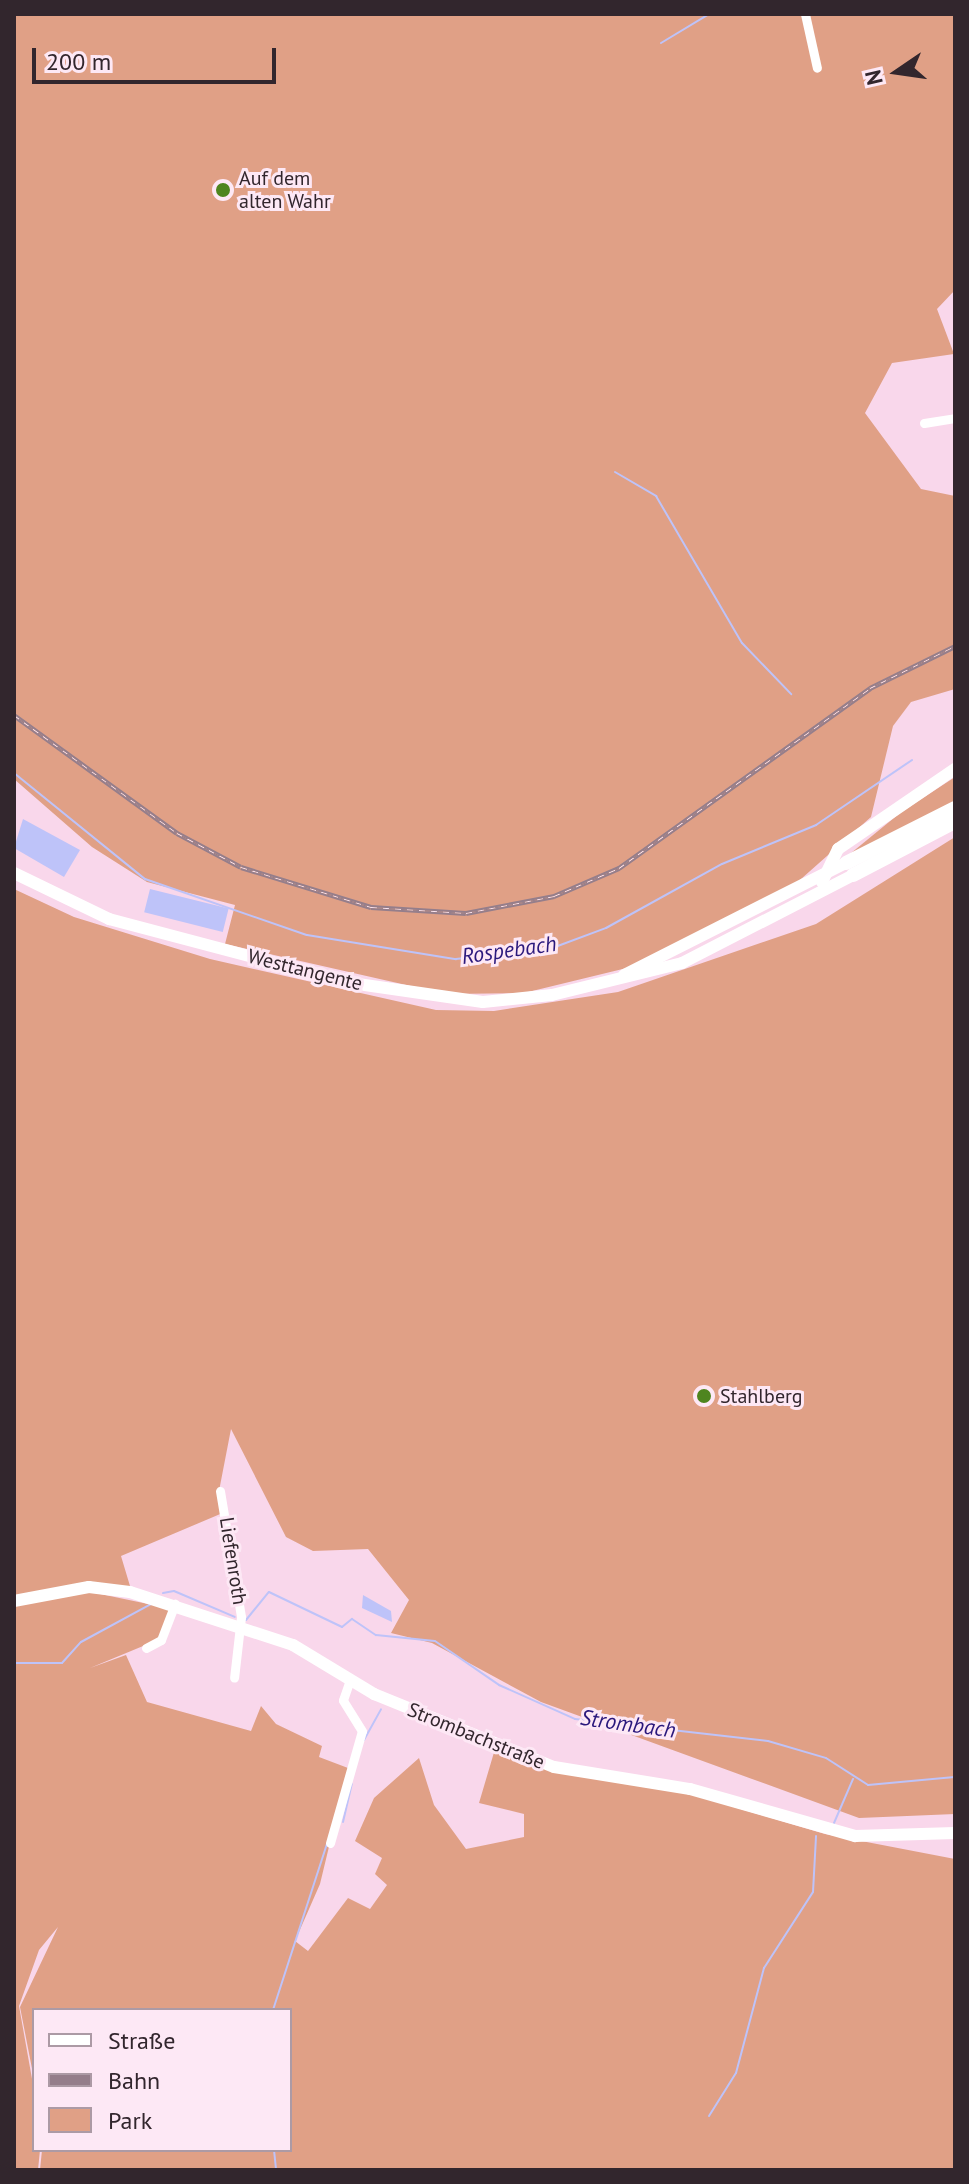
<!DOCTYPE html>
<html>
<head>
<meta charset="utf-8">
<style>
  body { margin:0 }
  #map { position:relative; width:969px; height:2184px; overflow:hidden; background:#f9d7eb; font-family:"PT Sans",sans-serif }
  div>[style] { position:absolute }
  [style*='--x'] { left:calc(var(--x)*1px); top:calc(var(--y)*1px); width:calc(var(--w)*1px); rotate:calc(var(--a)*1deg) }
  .green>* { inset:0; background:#e0a086 }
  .water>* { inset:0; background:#bec3f9; transform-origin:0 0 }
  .stream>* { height:2px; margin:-1px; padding:0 1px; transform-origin:1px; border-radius:1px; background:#bec3f9 }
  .minor>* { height:9px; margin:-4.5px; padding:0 4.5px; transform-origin:4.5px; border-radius:4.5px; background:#fff }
  .major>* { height:12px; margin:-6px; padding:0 6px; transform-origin:6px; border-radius:6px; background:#fff }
  .highway>* { height:14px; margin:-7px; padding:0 7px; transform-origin:7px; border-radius:7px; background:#fff }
  .rail>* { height:5px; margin-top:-2.5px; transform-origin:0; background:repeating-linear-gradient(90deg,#fde8f5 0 6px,#957e8b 0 12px); box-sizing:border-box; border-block:2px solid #957e8b }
  .dots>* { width:22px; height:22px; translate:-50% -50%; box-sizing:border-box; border:4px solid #fde8f5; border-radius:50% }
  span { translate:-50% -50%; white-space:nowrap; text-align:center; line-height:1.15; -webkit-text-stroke:6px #fde8f5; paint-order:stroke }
  .poi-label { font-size:20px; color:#32262d }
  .left { translate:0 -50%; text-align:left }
  .street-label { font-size:20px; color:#32262d }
  .water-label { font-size:22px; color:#2a187c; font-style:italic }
  .frame { position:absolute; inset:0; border:16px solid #32262d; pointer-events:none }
  .legend { position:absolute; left:32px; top:2008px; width:260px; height:144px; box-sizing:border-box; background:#fde8f5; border:2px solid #ac9aa5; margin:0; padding:10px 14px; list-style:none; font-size:24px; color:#32262d }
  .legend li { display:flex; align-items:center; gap:16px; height:40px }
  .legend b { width:40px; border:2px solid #ac9aa5 }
  .north { position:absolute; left:857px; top:32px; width:80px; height:80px; -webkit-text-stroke:6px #fde8f5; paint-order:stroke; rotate:257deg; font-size:22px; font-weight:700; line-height:32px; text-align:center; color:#32262d }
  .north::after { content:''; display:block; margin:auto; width:28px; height:36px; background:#32262d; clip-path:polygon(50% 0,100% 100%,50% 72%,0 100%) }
  .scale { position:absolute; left:32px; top:48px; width:244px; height:36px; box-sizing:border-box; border:4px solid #32262d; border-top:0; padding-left:10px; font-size:24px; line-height:28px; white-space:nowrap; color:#32262d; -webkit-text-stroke:6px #fde8f5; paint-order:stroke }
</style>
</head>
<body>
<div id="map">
  <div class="green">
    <i style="clip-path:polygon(14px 14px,954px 14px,955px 290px,937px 309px,954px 354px,892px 363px,865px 413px,921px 489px,955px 496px,955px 689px,911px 702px,893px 726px,871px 817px,792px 887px,635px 966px,524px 993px,446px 994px,225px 944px,235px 905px,147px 882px,92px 847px,14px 779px)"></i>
    <i style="clip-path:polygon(955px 777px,955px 802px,845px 858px,900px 813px)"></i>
    <i style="clip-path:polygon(955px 837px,955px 1814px,859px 1818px,541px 1702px,432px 1643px,391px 1633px,409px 1600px,368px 1549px,313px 1551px,286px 1537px,231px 1429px,219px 1491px,225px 1512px,121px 1556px,130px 1586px,14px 1599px,14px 889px,74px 917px,210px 959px,436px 1010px,494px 1011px,618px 992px,816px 924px)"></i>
    <i style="clip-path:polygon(86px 1591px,172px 1609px,160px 1639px,90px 1668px,126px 1655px,147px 1702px,251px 1731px,261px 1706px,276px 1724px,322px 1746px,319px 1757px,348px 1768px,320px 1884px,295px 1941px,308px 1951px,348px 1898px,370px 1909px,387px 1885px,375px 1874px,382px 1858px,355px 1841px,374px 1798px,419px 1758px,434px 1805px,466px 1849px,524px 1837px,524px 1814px,479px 1803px,495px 1749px,554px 1771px,687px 1793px,825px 1834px,955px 1859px,955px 2170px,40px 2170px,42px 2150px,290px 2150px,290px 2010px,34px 2010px,34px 2079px,20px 2007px,58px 1927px,39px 1950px,19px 2006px,34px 2090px,34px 2150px,40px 2150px,38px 2170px,14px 2170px,14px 1606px)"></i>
  </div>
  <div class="water">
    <i style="clip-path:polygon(23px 819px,80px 850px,64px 877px,14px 848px)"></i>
    <i style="left:150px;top:889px;width:81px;height:24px;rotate:14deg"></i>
    <i style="clip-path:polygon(363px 1595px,391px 1611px,392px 1622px,362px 1608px)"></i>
  </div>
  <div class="stream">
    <i style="--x:661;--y:43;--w:56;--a:-31.1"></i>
    <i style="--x:615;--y:472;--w:48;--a:30.3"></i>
    <i style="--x:656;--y:496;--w:170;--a:59.7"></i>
    <i style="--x:742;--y:643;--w:71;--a:46.1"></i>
    <i style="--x:14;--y:773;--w:169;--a:39"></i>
    <i style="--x:145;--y:879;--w:171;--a:19.1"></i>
    <i style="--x:307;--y:935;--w:151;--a:9.2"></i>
    <i style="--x:456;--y:959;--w:100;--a:-6.9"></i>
    <i style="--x:555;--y:947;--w:54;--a:-20.4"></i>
    <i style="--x:606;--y:928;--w:132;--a:-28.9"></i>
    <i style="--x:722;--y:864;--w:102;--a:-22.5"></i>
    <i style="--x:816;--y:825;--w:116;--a:-34.1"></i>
    <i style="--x:163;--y:1593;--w:11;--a:-10"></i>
    <i style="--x:174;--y:1591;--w:66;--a:23.1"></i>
    <i style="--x:246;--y:1620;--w:36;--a:-51"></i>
    <i style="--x:269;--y:1592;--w:81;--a:25.6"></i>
    <i style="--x:342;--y:1627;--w:13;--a:-39"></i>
    <i style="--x:352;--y:1619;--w:29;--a:34"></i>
    <i style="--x:376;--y:1635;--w:59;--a:5.8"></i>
    <i style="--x:435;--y:1641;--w:78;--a:34.5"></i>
    <i style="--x:499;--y:1685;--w:83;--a:24.1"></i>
    <i style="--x:575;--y:1719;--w:194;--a:6.5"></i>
    <i style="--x:768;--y:1741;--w:60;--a:16.3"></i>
    <i style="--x:826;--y:1758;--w:50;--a:32.7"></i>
    <i style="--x:868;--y:1785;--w:87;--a:-5.3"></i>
    <i style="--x:14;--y:1663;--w:48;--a:0"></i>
    <i style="--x:62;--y:1663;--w:28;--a:-48"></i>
    <i style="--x:81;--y:1642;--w:80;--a:-28.5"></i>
    <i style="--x:364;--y:1740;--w:35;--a:-61"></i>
    <i style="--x:343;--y:1822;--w:39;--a:-77"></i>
    <i style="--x:834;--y:1823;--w:48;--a:-66.6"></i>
    <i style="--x:273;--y:2010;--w:175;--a:-72"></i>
    <i style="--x:709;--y:2116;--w:51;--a:-57.9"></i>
    <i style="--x:736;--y:2073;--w:109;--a:-75.1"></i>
    <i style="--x:764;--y:1968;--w:90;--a:-57.2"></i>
    <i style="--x:813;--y:1892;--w:56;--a:-86.9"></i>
    <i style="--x:274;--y:2150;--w:20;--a:84"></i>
  </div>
  <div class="minor">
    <i style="--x:805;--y:14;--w:55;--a:77.5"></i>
    <i style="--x:924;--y:423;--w:31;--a:-9"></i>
    <i style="--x:220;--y:1491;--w:128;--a:80.5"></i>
    <i style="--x:241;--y:1617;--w:61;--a:96.5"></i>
    <i style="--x:146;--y:1648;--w:17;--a:-28"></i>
    <i style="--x:161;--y:1640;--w:39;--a:-69"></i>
    <i style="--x:330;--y:1843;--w:116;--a:-74.1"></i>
    <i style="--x:362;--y:1731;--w:36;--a:-122"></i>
    <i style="--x:343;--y:1700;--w:21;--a:-71"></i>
  </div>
  <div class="major">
    <i style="--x:14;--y:873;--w:106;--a:25.8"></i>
    <i style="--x:109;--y:919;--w:250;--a:14.8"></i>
    <i style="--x:351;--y:983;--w:133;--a:8.2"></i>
    <i style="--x:483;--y:1002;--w:69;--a:-5.8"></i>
    <i style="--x:552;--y:995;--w:134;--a:-13.8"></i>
    <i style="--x:682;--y:963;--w:192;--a:-27.2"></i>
    <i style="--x:822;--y:882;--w:37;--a:-64"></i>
    <i style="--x:838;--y:849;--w:142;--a:-34.4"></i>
    <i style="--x:624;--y:975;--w:249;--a:-26.8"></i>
    <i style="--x:14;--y:1601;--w:76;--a:-10.6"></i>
    <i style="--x:89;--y:1587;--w:41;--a:7"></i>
    <i style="--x:130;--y:1592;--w:171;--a:18"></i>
    <i style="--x:293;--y:1645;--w:95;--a:31.2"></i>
    <i style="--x:374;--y:1694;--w:194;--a:22.1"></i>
    <i style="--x:554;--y:1767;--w:138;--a:9.2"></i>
    <i style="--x:690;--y:1789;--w:172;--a:15.9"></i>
    <i style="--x:855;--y:1836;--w:100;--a:-1.7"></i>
  </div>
  <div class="highway">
    <i style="--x:846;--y:863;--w:122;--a:-26.8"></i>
    <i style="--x:853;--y:875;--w:115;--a:-27.5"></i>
  </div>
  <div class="rail">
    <i style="--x:14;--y:715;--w:201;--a:35.9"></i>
    <i style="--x:177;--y:833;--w:72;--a:28"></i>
    <i style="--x:241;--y:867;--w:136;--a:17.1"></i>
    <i style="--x:371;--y:907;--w:95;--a:3.6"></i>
    <i style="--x:466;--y:913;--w:90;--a:-10.9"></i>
    <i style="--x:554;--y:896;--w:71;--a:-23.3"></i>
    <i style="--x:619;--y:868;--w:309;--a:-35.6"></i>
    <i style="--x:870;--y:688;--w:95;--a:-26.3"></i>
  </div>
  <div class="dots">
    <i style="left:223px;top:190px;background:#4e851f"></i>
    <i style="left:704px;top:1396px;background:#4e851f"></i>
  </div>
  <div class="poi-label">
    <span class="left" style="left:239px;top:190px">Auf dem<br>alten Wahr</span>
    <span class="left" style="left:720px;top:1396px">Stahlberg</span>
  </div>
  <div class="street-label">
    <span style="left:305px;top:970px;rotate:14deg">Westtangente</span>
    <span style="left:233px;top:1561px;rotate:81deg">Liefenroth</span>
    <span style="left:476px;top:1736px;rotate:22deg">Strombachstraße</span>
  </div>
  <div class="water-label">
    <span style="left:509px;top:950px;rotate:-8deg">Rospebach</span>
    <span style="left:628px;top:1724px;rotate:8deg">Strombach</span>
  </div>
  <div class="frame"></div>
  <ul class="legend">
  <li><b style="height:10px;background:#fff"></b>Straße</li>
  <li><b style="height:10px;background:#957e8b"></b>Bahn</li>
  <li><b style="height:22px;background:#e0a086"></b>Park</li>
  </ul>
  <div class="north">N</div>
  <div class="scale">200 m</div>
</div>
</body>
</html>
